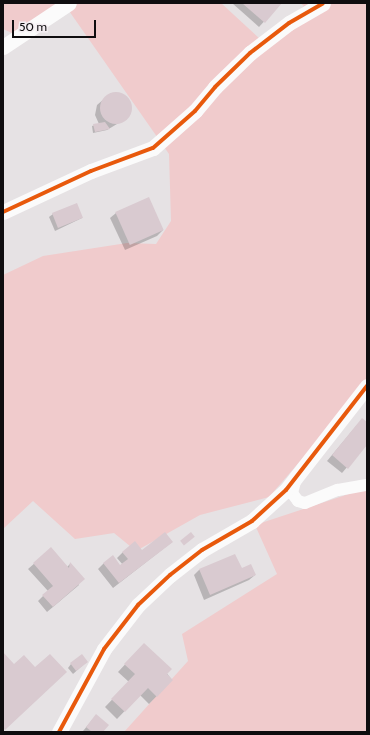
<!DOCTYPE html>
<html>
<head>
<meta charset="utf-8">
<style>
  body { margin:0 }
  #map { position:relative; width:370px; height:735px; overflow:hidden; background:#e6e2e4; font-family:Cabin,sans-serif }
  div>[style] { position:absolute }
  [style*='--x'] { left:calc(var(--x)*1px); top:calc(var(--y)*1px); width:calc(var(--w)*1px); rotate:calc(var(--a)*1deg) }
  .green>* { inset:0; background:#f0cbcc }
  .shadow>* { inset:0; background:#0003 }
  .building>* { inset:0; background:#d9cad0; transform-origin:0 0 }
  .round { border-radius:50% }
  .minor>* { height:12px; margin:-6px; padding:0 6px; transform-origin:6px; border-radius:6px; background:#fbfbfb }
  .tertiary>* { height:15px; margin:-7.5px; padding:0 7.5px; transform-origin:7.5px; border-radius:7.5px; background:#fbfbfb }
  .cycleway>* { height:4px; margin:-2px; padding:0 2px; transform-origin:2px; border-radius:2px; background:#e8590c }
  span { translate:-50% -50%; white-space:nowrap; text-align:center; line-height:1.15; -webkit-text-stroke:3px #f4eef2; paint-order:stroke }
  .frame { position:absolute; inset:0; border:4px solid #0f0d0f; pointer-events:none }
  .scale { position:absolute; left:12px; top:20px; width:84px; height:18px; box-sizing:border-box; border:2px solid #0f0d0f; border-top:0; padding-left:5px; font-size:12px; line-height:14px; white-space:nowrap; color:#0f0d0f; -webkit-text-stroke:3px #f4eef2; paint-order:stroke }
</style>
</head>
<body>
<div id="map">
  <div class="green">
    <i style="clip-path:polygon(3px 3px,221px 3px,260px 39px,304px 6px,300px 3px,367px 3px,367px 384px,269px 497px,200px 515px,136px 551px,114px 533px,75px 539px,33px 501px,3px 529px,3px 275px,43px 256px,127px 243px,156px 244px,171px 221px,169px 154px,67px 8px,14px 34px,3px 29px)"></i>
    <i style="clip-path:polygon(367px 488px,367px 732px,124px 732px,188px 661px,182px 634px,277px 574px,255px 525px)"></i>
  </div>
  <div class="shadow">
    <i style="clip-path:polygon(232px 3px,281px 3px,259px 27px)"></i>
    <i style="clip-path:polygon(111px 93px,126px 96px,131px 109px,127px 118px,107px 130px,93px 133px,92px 126px,99px 124px,95px 115px,97px 105px)"></i>
    <i style="clip-path:polygon(116px 213px,163px 230px,157px 236px,125px 250px,110px 218px)"></i>
    <i style="clip-path:polygon(53px 214px,82px 218px,55px 231px,49px 217px)"></i>
    <i style="clip-path:polygon(367px 423px,367px 444px,342px 473px,327px 461px,357px 425px)"></i>
    <i style="clip-path:polygon(172px 542px,113px 588px,98px 569px,104px 563px,120px 566px,123px 565px,117px 558px,123px 552px,142px 551px)"></i>
    <i style="clip-path:polygon(51px 549px,67px 567px,70px 564px,79px 585px,47px 612px,38px 601px,48px 591px,28px 569px)"></i>
    <i style="clip-path:polygon(241px 569px,255px 575px,249px 580px,204px 600px,194px 575px,199px 570px)"></i>
    <i style="clip-path:polygon(144px 644px,172px 680px,149px 704px,140px 695px,117px 719px,105px 707px,129px 682px,118px 672px)"></i>
    <i style="clip-path:polygon(71px 664px,83px 665px,73px 674px,68px 668px)"></i>
    <i style="clip-path:polygon(93px 719px,101px 732px,83px 731px)"></i>
  </div>
  <div class="building">
    <i style="clip-path:polygon(242px 3px,282px 3px,265px 23px)"></i>
    <i class="round" style="left:100px;top:92px;width:32px;height:32px"></i>
    <i style="clip-path:polygon(105px 122px,110px 129px,95px 132px,93px 124px)"></i>
    <i style="left:149px;top:197px;width:36px;height:37px;rotate:66deg"></i>
    <i style="left:77px;top:203px;width:16px;height:27px;rotate:68deg"></i>
    <i style="clip-path:polygon(362px 418px,367px 422px,367px 445px,348px 469px,332px 455px)"></i>
    <i style="clip-path:polygon(165px 532px,173px 542px,119px 583px,103px 563px,113px 555px,120px 565px,128px 559px,122px 552px,135px 541px,142px 550px)"></i>
    <i style="left:191px;top:532px;width:6px;height:14px;rotate:51deg"></i>
    <i style="clip-path:polygon(51px 547px,69px 568px,70px 562px,85px 579px,53px 607px,42px 595px,53px 586px,33px 563px)"></i>
    <i style="clip-path:polygon(235px 554px,242px 568px,251px 564px,256px 575px,210px 595px,199px 569px)"></i>
    <i style="clip-path:polygon(144px 643px,172px 669px,167px 674px,173px 680px,157px 697px,148px 688px,125px 712px,111px 699px,135px 674px,124px 664px)"></i>
    <i style="clip-path:polygon(3px 652px,14px 664px,24px 655px,35px 667px,50px 654px,67px 672px,5px 730px,3px 728px)"></i>
    <i style="left:82px;top:654px;width:10px;height:15px;rotate:53deg"></i>
    <i style="clip-path:polygon(96px 714px,109px 725px,103px 732px,92px 732px,86px 727px)"></i>
  </div>
  <div class="minor">
    <i style="--x:296;--y:478;--w:16;--a:105"></i>
    <i style="--x:292;--y:493;--w:10;--a:53"></i>
    <i style="--x:298;--y:501;--w:7;--a:16"></i>
    <i style="--x:305;--y:503;--w:35;--a:-22"></i>
    <i style="--x:338;--y:490;--w:29;--a:-10"></i>
  </div>
  <div class="tertiary">
    <i style="--x:3;--y:47;--w:79;--a:-33.7"></i>
    <i style="--x:3;--y:212;--w:97;--a:-25"></i>
    <i style="--x:91;--y:171;--w:66;--a:-20.4"></i>
    <i style="--x:153;--y:148;--w:56;--a:-41.4"></i>
    <i style="--x:195;--y:111;--w:31;--a:-50"></i>
    <i style="--x:215;--y:87;--w:49;--a:-44.2"></i>
    <i style="--x:250;--y:53;--w:49;--a:-37.6"></i>
    <i style="--x:289;--y:23;--w:39;--a:-30"></i>
    <i style="--x:59;--y:732;--w:94;--a:-61.5"></i>
    <i style="--x:104;--y:649;--w:56;--a:-52.3"></i>
    <i style="--x:138;--y:605;--w:44;--a:-43.2"></i>
    <i style="--x:170;--y:575;--w:41;--a:-38"></i>
    <i style="--x:202;--y:550;--w:58;--a:-30.1"></i>
    <i style="--x:252;--y:521;--w:46;--a:-42.4"></i>
    <i style="--x:286;--y:490;--w:132;--a:-52.1"></i>
  </div>
  <div class="cycleway">
    <i style="--x:3;--y:212;--w:97;--a:-25"></i>
    <i style="--x:91;--y:171;--w:66;--a:-20.4"></i>
    <i style="--x:153;--y:148;--w:56;--a:-41.4"></i>
    <i style="--x:195;--y:111;--w:31;--a:-50"></i>
    <i style="--x:215;--y:87;--w:49;--a:-44.2"></i>
    <i style="--x:250;--y:53;--w:49;--a:-37.6"></i>
    <i style="--x:289;--y:23;--w:39;--a:-30"></i>
    <i style="--x:59;--y:732;--w:94;--a:-61.5"></i>
    <i style="--x:104;--y:649;--w:56;--a:-52.3"></i>
    <i style="--x:138;--y:605;--w:44;--a:-43.2"></i>
    <i style="--x:170;--y:575;--w:41;--a:-38"></i>
    <i style="--x:202;--y:550;--w:58;--a:-30.1"></i>
    <i style="--x:252;--y:521;--w:46;--a:-42.4"></i>
    <i style="--x:286;--y:490;--w:132;--a:-52.1"></i>
  </div>
  <div class="frame"></div>
  <div class="scale">50 m</div>
</div>
</body>
</html>
